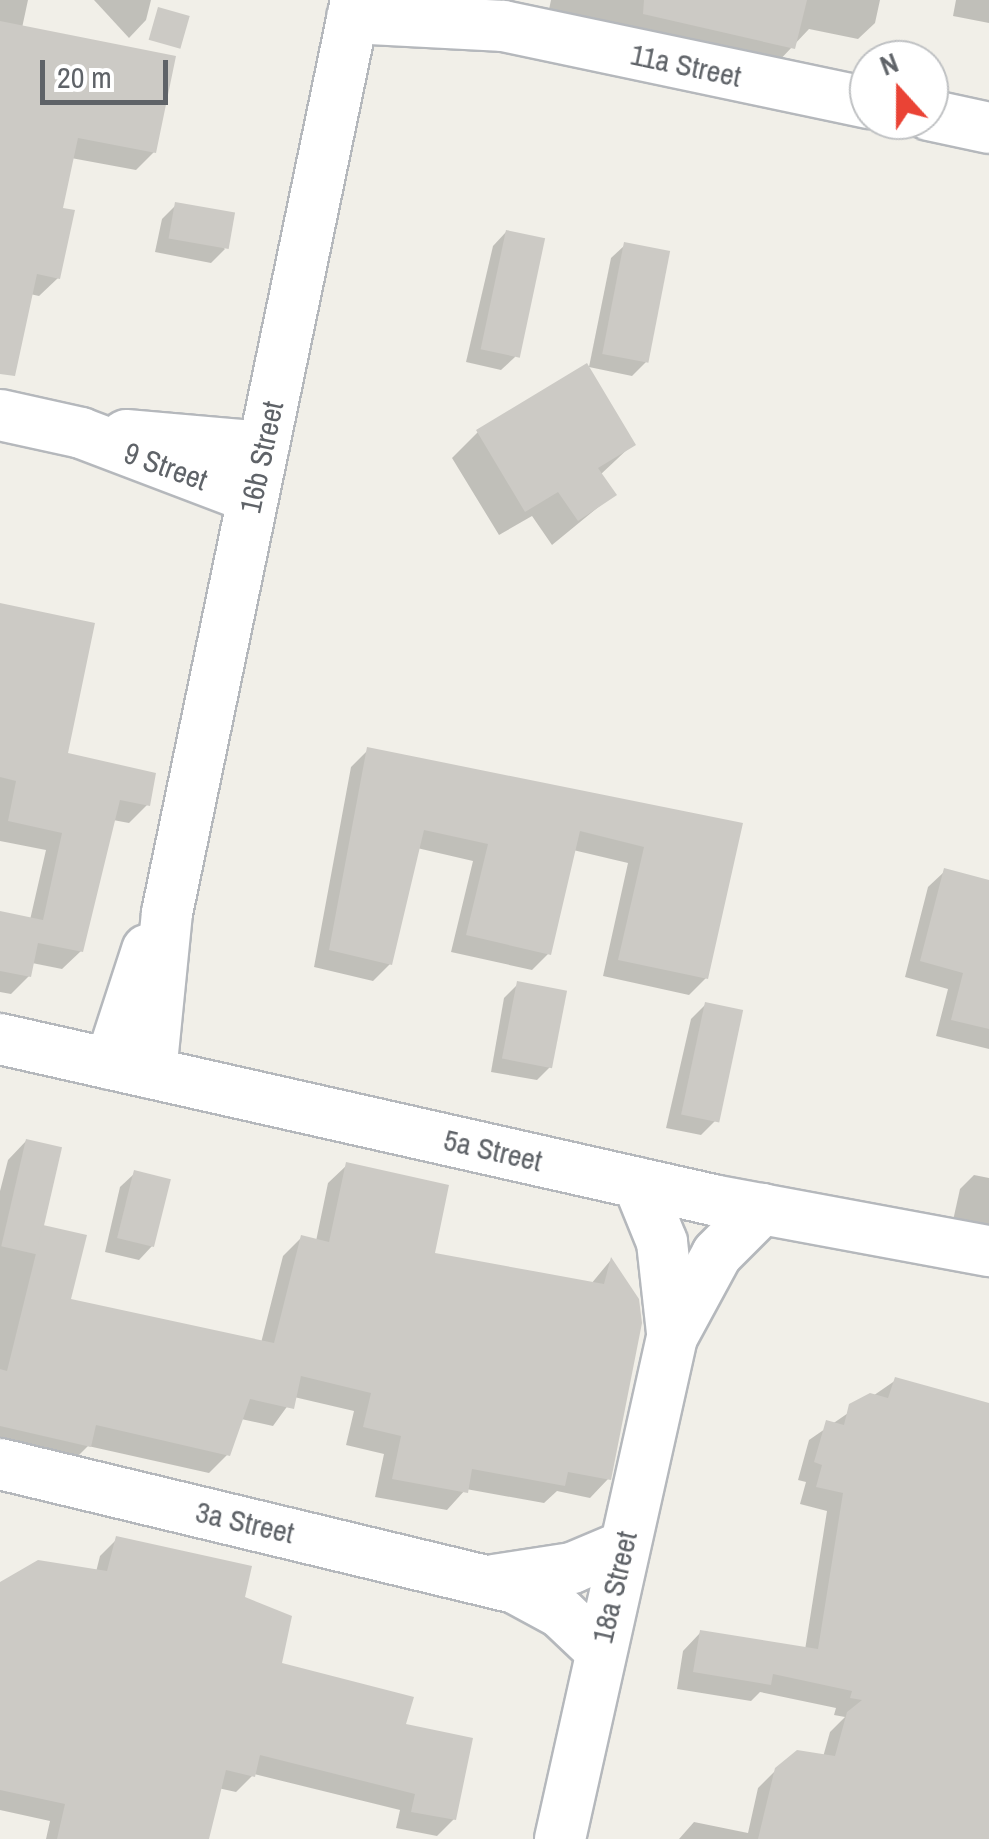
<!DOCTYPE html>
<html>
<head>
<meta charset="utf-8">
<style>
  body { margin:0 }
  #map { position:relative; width:989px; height:1839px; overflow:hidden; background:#f1efe8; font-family:"Archivo Narrow",sans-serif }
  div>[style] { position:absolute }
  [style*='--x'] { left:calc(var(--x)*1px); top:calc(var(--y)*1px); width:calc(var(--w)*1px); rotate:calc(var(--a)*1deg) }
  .shadow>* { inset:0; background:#0003 }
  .building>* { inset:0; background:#cccac5; transform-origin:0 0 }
  .roads { filter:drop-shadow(2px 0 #b5b8bc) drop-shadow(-2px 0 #b5b8bc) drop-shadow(0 2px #b5b8bc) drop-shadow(0 -2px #b5b8bc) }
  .street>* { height:50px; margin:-25px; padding:0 25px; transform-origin:25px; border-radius:25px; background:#fff }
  span { translate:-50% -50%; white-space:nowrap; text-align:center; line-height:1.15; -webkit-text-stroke:8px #fff; paint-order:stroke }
  .street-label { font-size:30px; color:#5f6368 }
  .north { position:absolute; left:849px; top:40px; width:100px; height:100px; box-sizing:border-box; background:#fff; border:2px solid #bfc1c3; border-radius:50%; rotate:339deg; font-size:28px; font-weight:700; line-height:40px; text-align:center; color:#5f6368 }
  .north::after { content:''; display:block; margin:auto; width:35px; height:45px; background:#ea4335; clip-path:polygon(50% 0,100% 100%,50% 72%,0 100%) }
  .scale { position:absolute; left:40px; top:60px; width:128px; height:45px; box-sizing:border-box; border:5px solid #5f6368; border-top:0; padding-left:12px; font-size:30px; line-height:35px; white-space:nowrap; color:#5f6368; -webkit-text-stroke:8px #fff; paint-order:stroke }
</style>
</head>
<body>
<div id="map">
  <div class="shadow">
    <i style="clip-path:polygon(0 0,28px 0,22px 28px,154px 152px,136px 170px,71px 158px,60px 210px,58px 278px,39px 296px,30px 294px,0 340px)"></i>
    <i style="clip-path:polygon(94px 0,151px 0,146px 20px,129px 38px)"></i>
    <i style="clip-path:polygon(551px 0,880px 0,875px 23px,858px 39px,809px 29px,776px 64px,547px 19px)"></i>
    <i style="clip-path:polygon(956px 0,989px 0,989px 23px,953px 16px)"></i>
    <i style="clip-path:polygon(176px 205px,225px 249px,211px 263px,155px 252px,162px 219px)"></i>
    <i style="clip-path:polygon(506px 232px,515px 357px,501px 370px,466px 362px,493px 246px)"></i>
    <i style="clip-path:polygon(625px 245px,646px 362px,632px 376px,589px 367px,611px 258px)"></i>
    <i style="clip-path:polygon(478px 432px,632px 445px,600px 475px,613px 495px,552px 545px,532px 516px,499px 535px,452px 458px)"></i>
    <i style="clip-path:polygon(0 606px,65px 755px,147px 805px,129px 823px,113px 820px,81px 951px,62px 969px,32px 963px,29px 976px,11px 994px,0 992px,0 914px,30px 920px,46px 850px,0 841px)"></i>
    <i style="clip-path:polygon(368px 750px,740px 825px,706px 978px,689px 995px,603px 976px,628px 863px,573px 850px,549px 953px,532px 970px,451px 952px,473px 861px,417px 848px,390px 964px,373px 981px,314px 967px,351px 767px)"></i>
    <i style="clip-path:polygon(945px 871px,989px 881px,989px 1049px,936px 1036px,948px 989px,905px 977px,928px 887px)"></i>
    <i style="clip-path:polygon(518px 984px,551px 1066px,537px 1080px,491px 1072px,504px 998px)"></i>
    <i style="clip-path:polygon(705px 1005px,715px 1121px,701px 1135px,666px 1128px,691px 1019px)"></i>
    <i style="clip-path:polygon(26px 1141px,40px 1227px,68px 1301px,261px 1343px,283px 1256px,301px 1238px,316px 1241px,328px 1183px,347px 1165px,432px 1255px,591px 1284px,610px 1261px,608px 1479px,590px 1498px,557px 1491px,544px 1503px,466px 1489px,447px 1510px,375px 1497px,384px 1454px,346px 1445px,354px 1411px,294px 1397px,273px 1426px,241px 1419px,228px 1454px,209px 1473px,88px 1446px,70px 1464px,0 1449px,0 1191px,8px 1160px)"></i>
    <i style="clip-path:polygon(135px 1173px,153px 1245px,139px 1260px,105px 1252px,120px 1187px)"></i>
    <i style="clip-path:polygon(974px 1175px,989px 1178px,989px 1232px,952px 1225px,960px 1189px)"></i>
    <i style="clip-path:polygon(896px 1380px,989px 1404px,989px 1839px,679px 1839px,694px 1822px,748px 1833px,758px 1788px,776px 1770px,823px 1757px,830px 1732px,845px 1717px,834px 1715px,836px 1708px,760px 1692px,751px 1701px,677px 1689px,683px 1651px,700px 1633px,805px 1650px,827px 1511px,800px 1504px,806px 1482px,798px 1480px,809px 1440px)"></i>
    <i style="clip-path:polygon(117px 1539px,242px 1599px,279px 1665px,403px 1726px,454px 1819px,437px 1836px,396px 1828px,400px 1810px,254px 1774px,236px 1792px,218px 1788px,204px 1839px,46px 1839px,50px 1821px,0 1810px,0 1585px,96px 1572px,100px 1556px)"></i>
  </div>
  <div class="building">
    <i style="clip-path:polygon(644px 0,807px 0,795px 49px,643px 14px)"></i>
    <i style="left:158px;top:7px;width:33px;height:34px;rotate:16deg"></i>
    <i style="clip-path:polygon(0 21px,176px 56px,156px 153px,78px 138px,63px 208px,75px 210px,60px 279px,37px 274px,15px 376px,0 374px)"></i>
    <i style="left:175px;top:202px;width:61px;height:37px;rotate:10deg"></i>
    <i style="left:506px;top:230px;width:40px;height:122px;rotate:12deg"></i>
    <i style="left:624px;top:242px;width:47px;height:114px;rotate:11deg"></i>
    <i style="clip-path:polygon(587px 363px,636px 445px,598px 468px,617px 495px,578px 521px,558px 492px,525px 512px,476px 430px)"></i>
    <i style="clip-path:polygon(0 603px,95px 623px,68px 753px,156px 773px,150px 806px,120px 800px,83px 952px,38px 943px,31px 977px,0 971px,0 911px,43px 920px,62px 833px,8px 821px,16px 781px,0 777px)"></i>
    <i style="clip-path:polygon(367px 747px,743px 823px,708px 979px,618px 960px,644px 847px,580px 831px,551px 955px,466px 935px,488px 844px,424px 830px,392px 965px,329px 950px)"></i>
    <i style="clip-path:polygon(944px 868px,989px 880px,989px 1029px,951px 1020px,963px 973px,920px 961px)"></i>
    <i style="left:517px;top:981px;width:51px;height:79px;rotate:11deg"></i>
    <i style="left:705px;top:1002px;width:39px;height:115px;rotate:12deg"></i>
    <i style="left:26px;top:1139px;width:37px;height:110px;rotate:13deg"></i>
    <i style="clip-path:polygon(346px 1162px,449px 1185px,435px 1253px,604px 1284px,611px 1257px,639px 1299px,642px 1323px,611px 1480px,568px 1472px,565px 1486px,472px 1469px,468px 1493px,392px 1479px,401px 1436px,363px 1427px,371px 1393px,301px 1376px,294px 1409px,250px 1399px,230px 1456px,96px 1425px,91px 1447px,0 1426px,0 1369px,7px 1371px,43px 1225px,87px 1235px,71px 1299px,274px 1343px,301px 1235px,329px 1242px)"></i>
    <i style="left:134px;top:1170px;width:38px;height:70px;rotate:14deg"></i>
    <i style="clip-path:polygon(895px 1377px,989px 1403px,989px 1839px,758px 1839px,775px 1768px,797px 1750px,835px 1756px,847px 1712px,862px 1700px,850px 1698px,852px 1691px,773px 1674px,771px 1685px,693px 1672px,700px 1630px,818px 1649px,843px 1493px,816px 1487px,822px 1465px,814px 1462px,826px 1420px,844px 1425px,849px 1404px,870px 1393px,888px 1398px)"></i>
    <i style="clip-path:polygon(116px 1536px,252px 1566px,245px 1597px,292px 1616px,282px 1663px,414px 1697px,406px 1724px,473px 1738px,456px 1820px,411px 1812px,415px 1794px,260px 1755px,255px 1777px,226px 1770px,209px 1839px,57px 1839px,65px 1804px,0 1790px,0 1582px,38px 1560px,107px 1571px)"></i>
  </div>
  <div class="roads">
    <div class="street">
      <i style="--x:352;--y:18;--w:151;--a:3"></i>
      <i style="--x:503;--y:26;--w:374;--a:11.9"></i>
      <i style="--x:929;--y:115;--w:61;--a:12.2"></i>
      <i style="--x:0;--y:415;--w:83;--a:12.5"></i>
      <i style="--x:81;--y:433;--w:183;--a:20.8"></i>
      <i style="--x:126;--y:435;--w:138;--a:5"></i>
      <i style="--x:0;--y:1039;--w:731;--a:12.72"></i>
      <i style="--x:713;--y:1200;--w:281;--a:10.5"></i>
      <i style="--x:110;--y:1064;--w:120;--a:-72"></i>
      <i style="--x:151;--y:1073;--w:161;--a:-84.3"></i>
      <i style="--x:167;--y:913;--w:932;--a:-78.3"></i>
      <i style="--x:638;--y:1183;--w:64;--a:67.9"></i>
      <i style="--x:662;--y:1242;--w:91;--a:83.7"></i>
      <i style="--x:0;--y:1464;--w:530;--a:13.54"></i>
      <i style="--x:515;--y:1588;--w:52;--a:28.5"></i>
      <i style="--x:561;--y:1613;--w:52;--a:43.5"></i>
      <i style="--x:494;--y:1580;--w:79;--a:-8.7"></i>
      <i style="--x:572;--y:1568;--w:56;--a:-22.9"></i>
      <i style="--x:560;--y:1839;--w:514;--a:-77.42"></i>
      <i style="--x:672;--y:1337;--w:94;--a:-61.5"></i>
      <i style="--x:717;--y:1254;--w:64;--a:-45"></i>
    </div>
  </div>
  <div class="street-label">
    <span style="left:686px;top:65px;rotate:12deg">11a Street</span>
    <span style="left:261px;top:457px;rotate:-78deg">16b Street</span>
    <span style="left:166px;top:466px;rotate:20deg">9 Street</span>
    <span style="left:493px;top:1150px;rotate:13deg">5a Street</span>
    <span style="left:245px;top:1522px;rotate:13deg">3a Street</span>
    <span style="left:614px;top:1587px;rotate:-77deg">18a Street</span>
  </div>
  <div class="north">N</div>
  <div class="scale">20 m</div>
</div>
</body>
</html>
